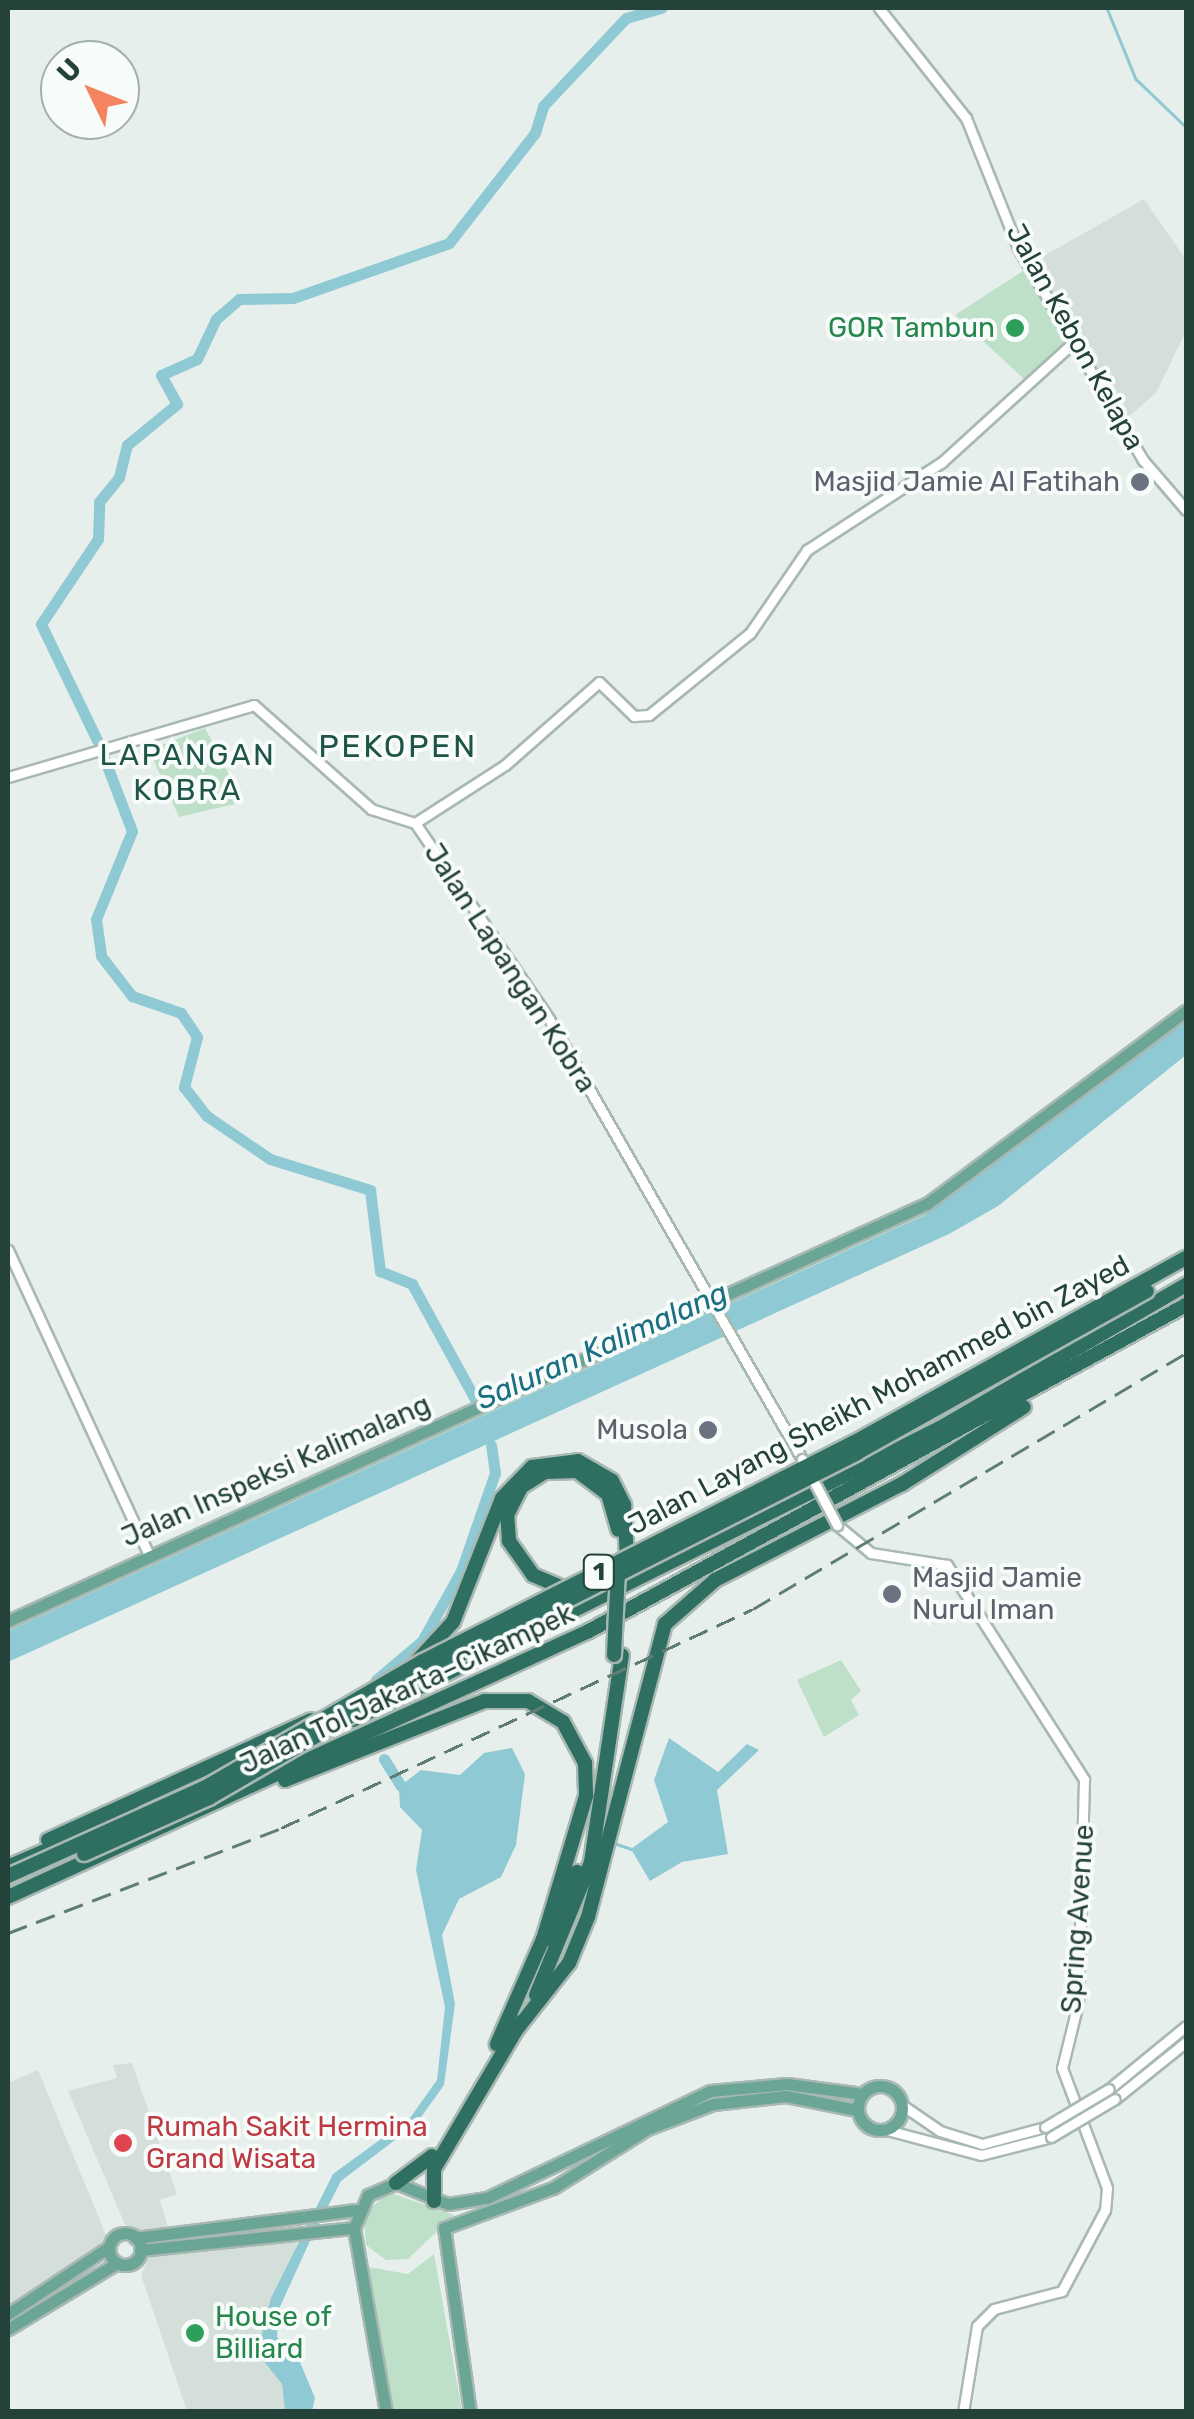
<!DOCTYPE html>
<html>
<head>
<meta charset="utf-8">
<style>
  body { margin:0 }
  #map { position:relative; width:1194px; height:2419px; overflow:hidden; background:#e6efeb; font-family:Rubik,sans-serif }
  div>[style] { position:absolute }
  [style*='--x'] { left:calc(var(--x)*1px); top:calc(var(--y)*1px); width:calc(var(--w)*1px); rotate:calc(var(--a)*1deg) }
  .built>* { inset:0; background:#d4dfda }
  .green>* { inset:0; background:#bfe0c8 }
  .water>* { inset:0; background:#8ec9d4 }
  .stream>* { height:2.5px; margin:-1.25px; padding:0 1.25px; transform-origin:1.25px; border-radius:1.25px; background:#8ec9d4 }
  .river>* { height:11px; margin:-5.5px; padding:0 5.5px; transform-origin:5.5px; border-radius:5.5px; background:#8ec9d4 }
  .roads { filter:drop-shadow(2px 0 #a8b8b2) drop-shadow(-2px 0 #a8b8b2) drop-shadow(0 2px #a8b8b2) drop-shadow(0 -2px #a8b8b2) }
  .tertiary>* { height:9px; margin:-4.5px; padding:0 4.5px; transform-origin:4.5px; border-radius:4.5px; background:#fff }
  .primary>* { height:11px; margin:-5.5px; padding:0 5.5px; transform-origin:5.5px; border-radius:5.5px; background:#6aa596 }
  .primary>.ring { margin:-5.5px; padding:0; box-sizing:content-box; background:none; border:11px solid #6aa596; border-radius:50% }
  .motorway>* { height:14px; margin:-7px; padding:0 7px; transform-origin:7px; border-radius:7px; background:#2f6f62 }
  .rail>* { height:2.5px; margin-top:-1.25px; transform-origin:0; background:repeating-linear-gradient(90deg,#5f7d75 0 20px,transparent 0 30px) }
  .bridges { filter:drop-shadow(2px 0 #a8b8b2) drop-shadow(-2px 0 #a8b8b2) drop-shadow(0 2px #a8b8b2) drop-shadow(0 -2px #a8b8b2) }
  .tertiary-bridge>* { height:9px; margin:-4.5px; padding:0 4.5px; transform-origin:4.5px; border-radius:4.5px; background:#fff }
  .motorway-bridge>* { height:14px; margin:-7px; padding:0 7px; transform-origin:7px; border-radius:7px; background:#2f6f62 }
  .dots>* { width:28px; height:28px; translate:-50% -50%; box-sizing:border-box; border:5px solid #f7fbf9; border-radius:50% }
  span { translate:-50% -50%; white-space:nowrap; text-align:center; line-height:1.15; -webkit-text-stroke:8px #f7fbf9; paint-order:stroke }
  .shield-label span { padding:2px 8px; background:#f7fbf9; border:2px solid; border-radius:8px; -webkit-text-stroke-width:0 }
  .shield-label { font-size:25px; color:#24423a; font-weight:700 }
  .leisure-label { font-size:28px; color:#27864d }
  .right { translate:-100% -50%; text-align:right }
  .left { translate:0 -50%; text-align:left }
  .street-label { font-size:28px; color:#24423a }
  .worship-label { font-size:28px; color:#5b616d }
  .health-label { font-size:28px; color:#be3a42 }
  .neighbourhood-label { font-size:30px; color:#1f5548; letter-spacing:2.5px }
  .water-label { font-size:30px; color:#1c6f80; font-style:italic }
  .quarter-label { font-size:32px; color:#1f5548; letter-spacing:2.5px }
  .frame { position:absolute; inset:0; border:10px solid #24423a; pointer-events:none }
  .north { position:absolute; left:40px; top:40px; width:100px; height:100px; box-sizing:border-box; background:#f7fbf9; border:2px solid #a3b1ad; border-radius:50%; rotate:313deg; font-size:28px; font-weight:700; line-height:40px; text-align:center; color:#24423a }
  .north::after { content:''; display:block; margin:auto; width:35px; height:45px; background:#f4845f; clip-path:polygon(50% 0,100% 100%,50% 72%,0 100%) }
</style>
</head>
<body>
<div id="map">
  <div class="built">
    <i style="clip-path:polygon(1144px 199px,1186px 260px,1186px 331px,1156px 393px,1121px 423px,1028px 265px)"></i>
    <i style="clip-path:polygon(132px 2063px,177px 2194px,160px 2200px,168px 2227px,145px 2232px,126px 2227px,68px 2091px,117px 2078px,113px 2065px)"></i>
    <i style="clip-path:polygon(38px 2070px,106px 2235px,95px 2253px,8px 2308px,8px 2083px)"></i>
    <i style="clip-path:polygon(284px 2238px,298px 2242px,257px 2353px,282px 2384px,285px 2411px,187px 2411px,141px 2275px,150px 2255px)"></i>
  </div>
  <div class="green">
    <i style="clip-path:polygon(1026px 269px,1069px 342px,1024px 379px,955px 315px)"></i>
    <i style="clip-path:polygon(205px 728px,243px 802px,179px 817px,149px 750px)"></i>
    <i style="clip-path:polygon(1186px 1011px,923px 1216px,8px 1631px,8px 1621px,928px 1203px)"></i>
    <i style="clip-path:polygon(841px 1660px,861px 1691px,851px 1700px,859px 1715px,824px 1737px,797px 1680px)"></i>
    <i style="clip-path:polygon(388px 2192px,454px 2215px,408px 2259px,386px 2260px,366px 2245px,364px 2215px)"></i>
    <i style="clip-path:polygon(434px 2254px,462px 2411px,393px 2411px,368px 2267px,408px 2274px)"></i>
  </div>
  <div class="water">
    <i style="clip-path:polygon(1186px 1019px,1186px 1055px,998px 1206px,949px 1234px,8px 1662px,8px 1631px,923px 1216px)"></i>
    <i style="clip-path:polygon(669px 1738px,718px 1772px,747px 1744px,759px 1750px,717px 1790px,728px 1854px,682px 1862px,650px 1881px,631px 1849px,668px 1822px,654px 1780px)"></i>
    <i style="clip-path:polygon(512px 1748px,525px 1774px,516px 1845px,501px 1877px,459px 1899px,442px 1935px,455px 2004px,444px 2085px,416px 2124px,341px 2181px,309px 2243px,279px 2309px,277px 2337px,297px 2355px,315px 2398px,312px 2411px,285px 2411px,282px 2384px,257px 2353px,271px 2298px,333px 2174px,410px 2118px,437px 2080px,445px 2007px,416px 1870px,422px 1830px,400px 1807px,399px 1787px,421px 1770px,460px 1775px,484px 1753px)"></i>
  </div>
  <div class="stream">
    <i style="--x:1107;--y:8;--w:77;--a:67.8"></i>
    <i style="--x:1136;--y:79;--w:69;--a:43.8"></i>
    <i style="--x:614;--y:1843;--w:18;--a:19"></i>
  </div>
  <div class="river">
    <i style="--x:97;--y:740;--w:129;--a:-115.8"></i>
    <i style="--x:41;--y:624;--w:102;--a:-56.2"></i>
    <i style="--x:98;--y:539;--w:37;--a:-88"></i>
    <i style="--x:99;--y:502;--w:32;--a:-51"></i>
    <i style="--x:119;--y:477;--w:33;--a:-76"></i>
    <i style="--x:127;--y:445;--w:65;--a:-39.4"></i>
    <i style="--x:177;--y:404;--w:33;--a:-119"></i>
    <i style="--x:161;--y:375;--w:39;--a:-24"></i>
    <i style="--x:197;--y:359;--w:44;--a:-64.6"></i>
    <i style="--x:216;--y:319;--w:30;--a:-41"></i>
    <i style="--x:239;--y:299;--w:54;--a:-1.1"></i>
    <i style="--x:293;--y:298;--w:165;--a:-19.4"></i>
    <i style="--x:449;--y:243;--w:140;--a:-52"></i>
    <i style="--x:535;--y:133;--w:28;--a:-73"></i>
    <i style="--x:543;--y:106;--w:121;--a:-46.7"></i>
    <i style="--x:626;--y:18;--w:37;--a:-16"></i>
    <i style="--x:101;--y:750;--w:87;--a:69.1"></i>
    <i style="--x:132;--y:831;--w:95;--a:112.2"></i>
    <i style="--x:96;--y:919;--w:37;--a:82"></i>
    <i style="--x:101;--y:956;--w:51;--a:52.2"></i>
    <i style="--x:132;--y:996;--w:52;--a:19.1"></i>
    <i style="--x:181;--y:1013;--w:29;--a:56"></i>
    <i style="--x:197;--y:1037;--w:52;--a:104.6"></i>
    <i style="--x:184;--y:1087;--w:37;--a:52"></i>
    <i style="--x:207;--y:1116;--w:76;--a:34.3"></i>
    <i style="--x:270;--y:1159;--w:105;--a:17.2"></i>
    <i style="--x:370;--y:1190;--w:82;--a:83"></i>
    <i style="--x:380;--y:1271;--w:35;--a:22"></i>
    <i style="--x:412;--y:1284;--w:133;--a:61.3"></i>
    <i style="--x:376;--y:1680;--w:60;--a:-40.3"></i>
    <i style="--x:422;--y:1641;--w:80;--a:-60.9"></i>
    <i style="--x:461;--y:1571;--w:104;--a:-70.9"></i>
    <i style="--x:495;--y:1473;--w:28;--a:-98"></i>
    <i style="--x:384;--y:1759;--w:32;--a:58"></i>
  </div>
  <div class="roads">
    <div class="tertiary">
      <i style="--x:879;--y:8;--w:140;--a:51.7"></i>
      <i style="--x:966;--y:118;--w:140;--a:68.2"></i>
      <i style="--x:1018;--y:248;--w:246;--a:59.5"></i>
      <i style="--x:1143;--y:460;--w:66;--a:49.3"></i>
      <i style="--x:8;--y:777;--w:256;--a:-16.3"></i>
      <i style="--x:254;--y:705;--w:157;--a:41.6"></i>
      <i style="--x:371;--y:809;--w:46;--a:17.7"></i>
      <i style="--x:415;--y:823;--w:237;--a:55.6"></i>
      <i style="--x:549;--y:1019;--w:508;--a:60.1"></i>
      <i style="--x:415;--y:823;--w:107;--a:-32.8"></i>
      <i style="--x:505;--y:765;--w:125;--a:-41.4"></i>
      <i style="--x:599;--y:682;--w:49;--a:44.2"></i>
      <i style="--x:634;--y:716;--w:15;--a:-4"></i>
      <i style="--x:649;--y:715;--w:130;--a:-39.1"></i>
      <i style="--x:750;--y:633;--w:101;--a:-55.5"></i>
      <i style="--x:807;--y:550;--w:161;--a:-33.1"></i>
      <i style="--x:942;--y:462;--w:178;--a:-42.3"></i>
      <i style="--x:8;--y:1250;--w:336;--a:65.2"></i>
      <i style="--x:837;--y:1525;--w:44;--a:39.5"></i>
      <i style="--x:871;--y:1553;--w:77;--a:9"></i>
      <i style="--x:947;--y:1565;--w:254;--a:57.4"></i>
      <i style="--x:1084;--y:1779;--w:224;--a:91.5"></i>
      <i style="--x:1078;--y:2003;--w:67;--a:103.8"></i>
      <i style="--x:1062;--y:2068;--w:128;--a:69.4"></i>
      <i style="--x:1107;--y:2188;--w:22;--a:95"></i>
      <i style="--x:1105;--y:2210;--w:92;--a:118"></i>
      <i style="--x:1062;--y:2291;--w:70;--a:165.2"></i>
      <i style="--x:994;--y:2309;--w:24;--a:135"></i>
      <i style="--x:977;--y:2326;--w:87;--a:99.2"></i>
      <i style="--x:1109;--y:2089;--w:99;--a:-39.3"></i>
      <i style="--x:1115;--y:2099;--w:91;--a:-38.8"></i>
      <i style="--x:902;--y:2105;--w:46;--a:34.4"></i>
      <i style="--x:940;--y:2131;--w:44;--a:17.2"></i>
      <i style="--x:982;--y:2144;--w:65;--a:-15.1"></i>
      <i style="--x:887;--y:2130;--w:97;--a:14.9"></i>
      <i style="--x:981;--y:2155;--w:72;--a:-14.4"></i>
    </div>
    <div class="primary">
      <i style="--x:8;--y:1621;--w:1011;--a:-24.43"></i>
      <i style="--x:928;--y:1203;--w:322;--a:-36.7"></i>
      <i class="ring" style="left:858px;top:2086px;width:33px;height:33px"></i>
      <i class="ring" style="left:109px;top:2233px;width:21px;height:21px"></i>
      <i style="--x:135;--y:2238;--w:223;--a:-7.2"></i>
      <i style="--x:140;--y:2250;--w:215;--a:-5.9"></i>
      <i style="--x:8;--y:2314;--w:121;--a:-33.6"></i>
      <i style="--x:8;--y:2329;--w:127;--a:-31.2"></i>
      <i style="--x:386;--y:2412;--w:187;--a:-99.9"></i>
      <i style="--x:354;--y:2228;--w:36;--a:-67"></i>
      <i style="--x:368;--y:2195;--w:30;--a:-23"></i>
      <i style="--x:396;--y:2183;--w:56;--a:22"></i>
      <i style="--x:448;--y:2204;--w:39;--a:-9"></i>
      <i style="--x:487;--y:2198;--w:247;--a:-25.6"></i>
      <i style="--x:710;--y:2091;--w:77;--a:-5.2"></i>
      <i style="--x:787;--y:2084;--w:76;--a:7.6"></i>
      <i style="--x:470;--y:2412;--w:186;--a:-98"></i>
      <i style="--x:444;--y:2228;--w:116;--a:-20.2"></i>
      <i style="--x:553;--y:2188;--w:111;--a:-32.1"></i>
      <i style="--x:647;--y:2129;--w:71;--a:-20.7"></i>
      <i style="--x:713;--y:2104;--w:73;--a:-6.3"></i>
      <i style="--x:786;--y:2096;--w:72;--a:11.2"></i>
    </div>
    <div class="motorway">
      <i style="--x:568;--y:1590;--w:38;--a:-157"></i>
      <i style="--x:533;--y:1575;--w:42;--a:-125.2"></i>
      <i style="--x:509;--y:1541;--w:26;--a:-94"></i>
      <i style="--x:507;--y:1515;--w:31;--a:-63"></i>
      <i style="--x:521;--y:1487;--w:28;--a:-32"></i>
      <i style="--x:545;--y:1472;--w:32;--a:-2"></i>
      <i style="--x:577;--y:1471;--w:39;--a:37"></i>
      <i style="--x:608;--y:1494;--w:37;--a:74"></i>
      <i style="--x:417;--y:1661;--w:53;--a:-47.3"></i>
      <i style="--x:453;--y:1622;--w:133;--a:-68.4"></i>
      <i style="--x:502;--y:1498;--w:43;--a:-45.9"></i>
      <i style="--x:532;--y:1467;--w:46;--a:-7.4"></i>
      <i style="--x:578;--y:1461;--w:39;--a:30"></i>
      <i style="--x:612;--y:1481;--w:27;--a:63"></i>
      <i style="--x:624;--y:1505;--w:52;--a:86.7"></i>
      <i style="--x:353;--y:1720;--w:656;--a:-26.45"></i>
      <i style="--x:940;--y:1428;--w:285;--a:-30.2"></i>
      <i style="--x:285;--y:1780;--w:215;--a:-21.6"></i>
      <i style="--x:485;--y:1701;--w:43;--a:0"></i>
      <i style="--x:528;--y:1701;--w:41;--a:31"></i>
      <i style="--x:563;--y:1722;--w:47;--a:61.8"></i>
      <i style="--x:585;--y:1763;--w:33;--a:88"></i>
      <i style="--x:586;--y:1796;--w:149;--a:106.7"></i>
      <i style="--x:543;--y:1939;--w:115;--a:113.7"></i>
      <i style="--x:48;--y:1840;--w:289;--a:-24.5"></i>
      <i style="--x:8;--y:1867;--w:138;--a:-23.4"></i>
      <i style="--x:8;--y:1897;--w:639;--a:-24.6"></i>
      <i style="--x:589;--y:1631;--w:680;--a:-28.64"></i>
      <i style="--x:551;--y:1940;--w:73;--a:-69.1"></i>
      <i style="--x:536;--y:1995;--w:144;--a:-67.5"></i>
      <i style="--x:591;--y:1862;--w:209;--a:-81.5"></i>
      <i style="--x:517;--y:2029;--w:84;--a:-51.8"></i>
      <i style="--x:569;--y:1963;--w:50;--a:-67.6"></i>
      <i style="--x:588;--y:1917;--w:303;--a:-75.3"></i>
      <i style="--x:665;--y:1624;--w:67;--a:-41.3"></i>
      <i style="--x:715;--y:1580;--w:210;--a:-27.2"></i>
      <i style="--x:902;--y:1484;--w:144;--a:-32.3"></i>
      <i style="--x:396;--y:2183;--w:45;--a:-36.9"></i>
      <i style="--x:434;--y:2201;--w:32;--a:-90"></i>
      <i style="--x:434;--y:2169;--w:171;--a:-59.4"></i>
    </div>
  </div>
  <div class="rail">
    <i style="--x:8;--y:1933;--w:292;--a:-21"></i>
    <i style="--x:281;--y:1828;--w:520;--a:-24.89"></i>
    <i style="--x:753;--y:1609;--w:503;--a:-30.59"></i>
  </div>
  <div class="bridges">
    <div class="tertiary-bridge">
      <i style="--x:802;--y:1459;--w:75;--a:62.1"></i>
      <i style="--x:1045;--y:2127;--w:74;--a:-30.7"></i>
      <i style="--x:1051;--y:2137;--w:74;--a:-30.7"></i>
    </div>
    <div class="motorway-bridge">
      <i style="--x:614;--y:1655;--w:85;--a:-87.3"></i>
      <i style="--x:84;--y:1854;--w:137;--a:-24.1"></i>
      <i style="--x:209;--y:1798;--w:253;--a:-30.1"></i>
      <i style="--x:428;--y:1671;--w:481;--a:-26.9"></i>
      <i style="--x:857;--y:1453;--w:332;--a:-29.2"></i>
      <i style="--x:8;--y:1876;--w:215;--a:-24.2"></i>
      <i style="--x:204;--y:1788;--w:251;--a:-30.1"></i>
      <i style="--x:421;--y:1662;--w:484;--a:-26.9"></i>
      <i style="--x:853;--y:1443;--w:381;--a:-29.1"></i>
    </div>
  </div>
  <div class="dots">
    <i style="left:1015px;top:328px;background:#2e9e5b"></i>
    <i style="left:1140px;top:482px;background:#6b7280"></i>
    <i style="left:708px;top:1430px;background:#6b7280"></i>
    <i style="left:892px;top:1594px;background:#6b7280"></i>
    <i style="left:123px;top:2143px;background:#e0444e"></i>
    <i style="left:195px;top:2333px;background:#2e9e5b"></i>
  </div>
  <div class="shield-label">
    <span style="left:599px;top:1572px">1</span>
  </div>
  <div class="leisure-label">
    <span class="right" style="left:995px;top:328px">GOR Tambun</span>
    <span class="left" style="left:215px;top:2333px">House of<br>Billiard</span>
  </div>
  <div class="street-label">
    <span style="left:1075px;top:337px;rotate:61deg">Jalan Kebon Kelapa</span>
    <span style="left:510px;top:968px;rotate:57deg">Jalan Lapangan Kobra</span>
    <span style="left:879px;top:1395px;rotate:-28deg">Jalan Layang Sheikh Mohammed bin Zayed</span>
    <span style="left:276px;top:1471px;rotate:-24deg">Jalan Inspeksi Kalimalang</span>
    <span style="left:407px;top:1689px;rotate:-25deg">Jalan Tol Jakarta–Cikampek</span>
    <span style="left:1078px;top:1919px;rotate:-86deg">Spring Avenue</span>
  </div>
  <div class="worship-label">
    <span class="right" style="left:1120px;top:482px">Masjid Jamie Al Fatihah</span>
    <span class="right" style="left:688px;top:1430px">Musola</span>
    <span class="left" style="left:912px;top:1594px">Masjid Jamie<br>Nurul Iman</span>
  </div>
  <div class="health-label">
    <span class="left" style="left:146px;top:2143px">Rumah Sakit Hermina<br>Grand Wisata</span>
  </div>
  <div class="neighbourhood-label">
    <span style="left:188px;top:772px">LAPANGAN<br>KOBRA</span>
  </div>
  <div class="water-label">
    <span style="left:602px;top:1346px;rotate:-24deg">Saluran Kalimalang</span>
  </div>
  <div class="quarter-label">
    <span style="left:398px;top:746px">PEKOPEN</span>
  </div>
  <div class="frame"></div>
  <div class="north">U</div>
</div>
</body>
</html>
